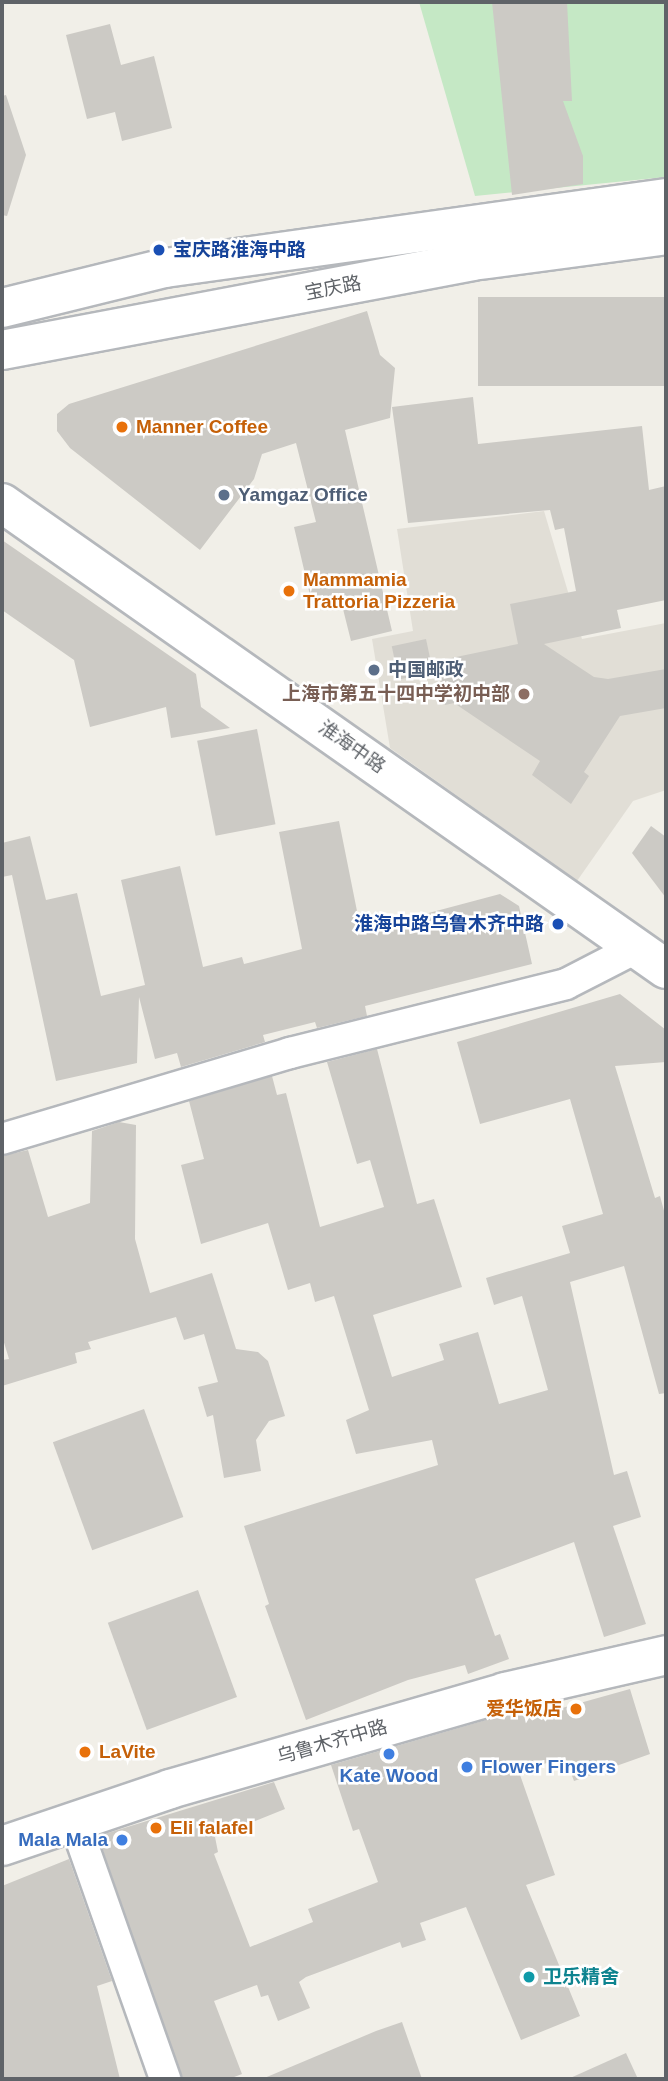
<!DOCTYPE html>
<html>
<head>
<meta charset="utf-8">
<style>
  body { margin:0 }
  #map { position:relative; width:668px; height:2081px; overflow:hidden; background:#f1efe8; font-family:Helvetica,"Noto Sans SC",sans-serif }
  div>[style] { position:absolute }
  [style*='--x'] { left:calc(var(--x)*1px); top:calc(var(--y)*1px); width:calc(var(--w)*1px); rotate:calc(var(--a)*1deg) }
  .education>* { inset:0; background:#e1ded6 }
  .green>* { inset:0; background:#c5e8c5 }
  .building>* { inset:0; background:#cccac5; transform-origin:0 0 }
  .roads { filter:drop-shadow(2px 0 #b5b8bc) drop-shadow(-2px 0 #b5b8bc) drop-shadow(0 2px #b5b8bc) drop-shadow(0 -2px #b5b8bc) }
  .street>* { height:30px; margin:-15px; padding:0 15px; transform-origin:15px; border-radius:15px; background:#fff }
  .secondary>* { height:38px; margin:-19px; padding:0 19px; transform-origin:19px; border-radius:19px; background:#fff }
  .dots>* { width:19px; height:19px; translate:-50% -50%; box-sizing:border-box; border:4px solid #fff; border-radius:50% }
  span { translate:-50% -50%; white-space:nowrap; text-align:center; line-height:1.15; -webkit-text-stroke:5px #fff; paint-order:stroke }
  .transit-label { font-size:19px; color:#164399; font-weight:700 }
  .left { translate:0 -50%; text-align:left }
  .right { translate:-100% -50%; text-align:right }
  .street-label { font-size:19px; color:#5f6368 }
  .food-label { font-size:19px; color:#c56008; font-weight:700 }
  .service-label { font-size:19px; color:#4e5e75; font-weight:700 }
  .education-label { font-size:19px; color:#785e54; font-weight:700 }
  .shop-label { font-size:19px; color:#366cbe; font-weight:700 }
  .culture-label { font-size:19px; color:#0d838f; font-weight:700 }
  .frame { position:absolute; inset:0; border:4px solid #5f6368; pointer-events:none }
</style>
</head>
<body>
<div id="map">
  <div class="education">
    <i style="clip-path:polygon(544px 511px,582px 639px,666px 623px,666px 790px,633px 801px,577px 881px,390px 748px,372px 639px,413px 631px,397px 529px)"></i>
  </div>
  <div class="green">
    <i style="clip-path:polygon(419px 2px,666px 2px,666px 177px,475px 196px)"></i>
  </div>
  <div class="building">
    <i style="clip-path:polygon(492px 2px,567px 2px,572px 101px,563px 101px,583px 156px,583px 184px,512px 195px)"></i>
    <i style="clip-path:polygon(110px 24px,121px 65px,154px 56px,172px 128px,122px 141px,115px 112px,87px 119px,66px 35px)"></i>
    <i style="clip-path:polygon(6px 95px,26px 155px,7px 216px,2px 215px,2px 96px)"></i>
    <i style="left:666px;top:297px;width:89px;height:188px;rotate:90deg"></i>
    <i style="clip-path:polygon(367px 311px,380px 355px,395px 368px,390px 418px,345px 430px,392px 631px,351px 641px,341px 601px,313px 608px,294px 527px,316px 522px,296px 443px,262px 454px,254px 479px,200px 550px,70px 448px,57px 431px,57px 414px,69px 404px)"></i>
    <i style="clip-path:polygon(473px 397px,478px 444px,642px 426px,649px 490px,666px 486px,666px 600px,617px 610px,621px 628px,544px 644px,594px 677px,608px 679px,666px 669px,666px 708px,620px 716px,584px 772px,589px 776px,571px 804px,532px 775px,540px 761px,454px 703px,445px 705px,437px 661px,518px 644px,510px 604px,576px 591px,564px 528px,555px 530px,550px 510px,408px 523px,392px 407px)"></i>
    <i style="clip-path:polygon(2px 540px,196px 674px,201px 707px,230px 728px,171px 738px,166px 707px,90px 727px,74px 660px,2px 610px)"></i>
    <i style="left:426px;top:639px;width:34px;height:35px;rotate:78deg"></i>
    <i style="left:257px;top:729px;width:97px;height:61px;rotate:79deg"></i>
    <i style="clip-path:polygon(339px 821px,361px 931px,500px 894px,519px 906px,532px 964px,365px 1006px,367px 1016px,317px 1028px,315px 1022px,263px 1035px,265px 1042px,181px 1067px,177px 1053px,155px 1059px,139px 997px,137px 1063px,56px 1081px,12px 875px,2px 877px,2px 843px,30px 836px,46px 900px,77px 893px,101px 996px,145px 985px,121px 880px,180px 866px,203px 967px,242px 957px,244px 964px,302px 949px,279px 832px)"></i>
    <i style="clip-path:polygon(651px 826px,666px 837px,666px 898px,632px 853px)"></i>
    <i style="clip-path:polygon(620px 994px,666px 1030px,666px 1062px,615px 1066px,655px 1198px,660px 1196px,666px 1218px,666px 1393px,659px 1394px,624px 1266px,570px 1282px,614px 1475px,627px 1471px,641px 1517px,613px 1526px,646px 1624px,604px 1637px,574px 1542px,475px 1579px,495px 1636px,500px 1634px,509px 1659px,468px 1674px,465px 1665px,408px 1680px,306px 1720px,265px 1606px,269px 1604px,244px 1526px,438px 1465px,432px 1440px,356px 1454px,346px 1420px,369px 1410px,334px 1296px,315px 1302px,310px 1283px,288px 1290px,268px 1223px,201px 1244px,181px 1165px,204px 1159px,189px 1101px,272px 1076px,277px 1095px,286px 1093px,320px 1227px,384px 1207px,370px 1160px,357px 1164px,327px 1062px,377px 1049px,417px 1204px,434px 1199px,462px 1287px,373px 1315px,392px 1377px,444px 1360px,439px 1344px,478px 1332px,499px 1404px,548px 1390px,522px 1296px,494px 1305px,486px 1278px,570px 1253px,562px 1226px,603px 1214px,570px 1099px,480px 1124px,457px 1042px)"></i>
    <i style="clip-path:polygon(119px 1122px,136px 1125px,135px 1239px,150px 1293px,212px 1273px,236px 1349px,258px 1352px,268px 1361px,285px 1416px,269px 1421px,256px 1440px,261px 1471px,224px 1478px,213px 1415px,207px 1417px,198px 1387px,218px 1382px,204px 1334px,184px 1340px,176px 1317px,88px 1342px,91px 1349px,75px 1353px,77px 1363px,2px 1386px,2px 1360px,9px 1359px,2px 1336px,2px 1156px,28px 1150px,48px 1217px,90px 1203px,92px 1131px)"></i>
    <i style="left:144px;top:1409px;width:115px;height:97px;rotate:70deg"></i>
    <i style="left:198px;top:1590px;width:114px;height:96px;rotate:70deg"></i>
    <i style="clip-path:polygon(630px 1689px,650px 1754px,574px 1781px,565px 1757px,519px 1772px,555px 1875px,526px 1885px,580px 2016px,521px 2040px,466px 1907px,420px 1923px,426px 1940px,402px 1948px,400px 1942px,306px 1977px,299px 1982px,310px 2008px,278px 2021px,268px 1995px,261px 1997px,257px 1985px,214px 2001px,242px 2074px,229px 2079px,182px 2079px,98px 1836px,274px 1782px,285px 1809px,215px 1837px,218px 1852px,214px 1854px,250px 1947px,313px 1922px,308px 1909px,378px 1882px,359px 1829px,353px 1831px,331px 1765px,510px 1713px,535px 1708px,537px 1715px)"></i>
    <i style="clip-path:polygon(69px 1859px,112px 1981px,97px 1986px,120px 2079px,2px 2079px,2px 1886px)"></i>
    <i style="clip-path:polygon(402px 2022px,422px 2079px,262px 2079px,376px 2031px)"></i>
    <i style="clip-path:polygon(626px 2053px,638px 2079px,568px 2079px)"></i>
  </div>
  <div class="roads">
    <div class="street">
      <i style="--x:2;--y:1139;--w:301;--a:-16.6"></i>
      <i style="--x:290;--y:1053;--w:284;--a:-14"></i>
      <i style="--x:566;--y:984;--w:79;--a:-27.2"></i>
      <i style="--x:74;--y:1820;--w:275;--a:70.6"></i>
    </div>
    <div class="secondary">
      <i style="--x:2;--y:308;--w:168;--a:-13.8"></i>
      <i style="--x:165;--y:268;--w:506;--a:-7.95"></i>
      <i style="--x:2;--y:350;--w:478;--a:-10.7"></i>
      <i style="--x:472;--y:261;--w:196;--a:-7.6"></i>
      <i style="--x:2;--y:503;--w:811;--a:35.06"></i>
      <i style="--x:2;--y:1846;--w:177;--a:-18.7"></i>
      <i style="--x:170;--y:1789;--w:349;--a:-16.1"></i>
      <i style="--x:505;--y:1692;--w:165;--a:-12.9"></i>
    </div>
  </div>
  <div class="dots">
    <i style="left:159px;top:250px;background:#1a4fb4"></i>
    <i style="left:122px;top:427px;background:#e8710a"></i>
    <i style="left:224px;top:495px;background:#5c6f8a"></i>
    <i style="left:289px;top:591px;background:#e8710a"></i>
    <i style="left:374px;top:670px;background:#5c6f8a"></i>
    <i style="left:524px;top:694px;background:#8d6e63"></i>
    <i style="left:558px;top:924px;background:#1a4fb4"></i>
    <i style="left:576px;top:1709px;background:#e8710a"></i>
    <i style="left:85px;top:1752px;background:#e8710a"></i>
    <i style="left:389px;top:1754px;background:#3f7fe0"></i>
    <i style="left:467px;top:1767px;background:#3f7fe0"></i>
    <i style="left:156px;top:1828px;background:#e8710a"></i>
    <i style="left:122px;top:1840px;background:#3f7fe0"></i>
    <i style="left:529px;top:1977px;background:#0f9aa8"></i>
  </div>
  <div class="transit-label">
    <span class="left" style="left:173px;top:250px">宝庆路淮海中路</span>
    <span class="right" style="left:544px;top:924px">淮海中路乌鲁木齐中路</span>
  </div>
  <div class="street-label">
    <span style="left:333px;top:288px;rotate:-11deg">宝庆路</span>
    <span style="left:352px;top:747px;rotate:35deg">淮海中路</span>
    <span style="left:332px;top:1742px;rotate:-16deg">乌鲁木齐中路</span>
  </div>
  <div class="food-label">
    <span class="left" style="left:136px;top:427px">Manner Coffee</span>
    <span class="left" style="left:303px;top:591px">Mammamia<br>Trattoria Pizzeria</span>
    <span class="right" style="left:562px;top:1709px">爱华饭店</span>
    <span class="left" style="left:99px;top:1752px">LaVite</span>
    <span class="left" style="left:170px;top:1828px">Eli falafel</span>
  </div>
  <div class="service-label">
    <span class="left" style="left:238px;top:495px">Yamgaz Office</span>
    <span class="left" style="left:388px;top:670px">中国邮政</span>
  </div>
  <div class="education-label">
    <span class="right" style="left:510px;top:694px">上海市第五十四中学初中部</span>
  </div>
  <div class="shop-label">
    <span class="left" style="left:481px;top:1767px">Flower Fingers</span>
    <span style="left:389px;top:1776px">Kate Wood</span>
    <span class="right" style="left:108px;top:1840px">Mala Mala</span>
  </div>
  <div class="culture-label">
    <span class="left" style="left:543px;top:1977px">卫乐精舍</span>
  </div>
  <div class="frame"></div>
</div>
</body>
</html>
